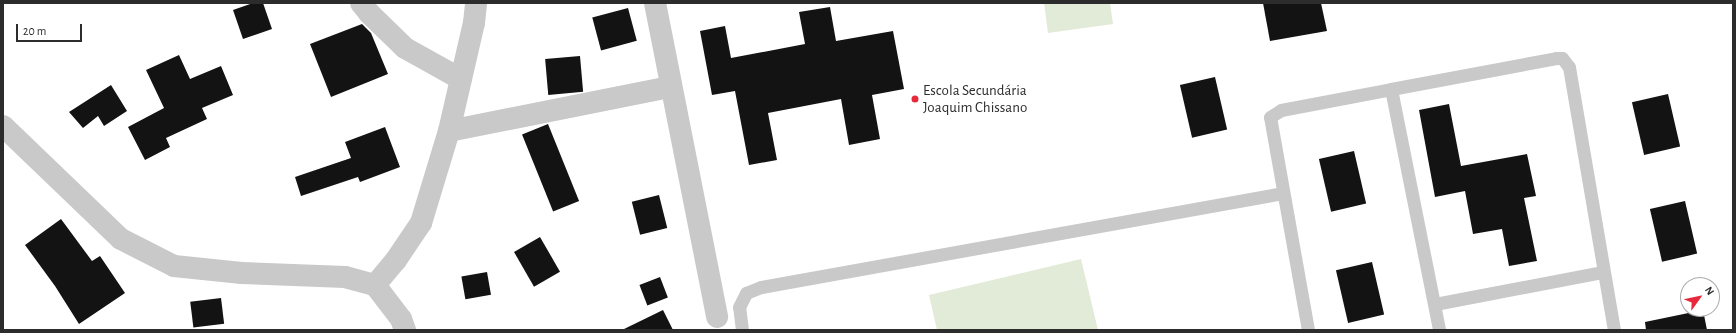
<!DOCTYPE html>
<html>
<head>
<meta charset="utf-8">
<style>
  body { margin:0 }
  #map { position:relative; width:1736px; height:333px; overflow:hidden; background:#fff; font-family:"Alegreya Sans",sans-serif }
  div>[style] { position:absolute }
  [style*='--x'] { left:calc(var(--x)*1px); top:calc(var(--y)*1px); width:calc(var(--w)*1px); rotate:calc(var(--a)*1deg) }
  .green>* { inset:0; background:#e2ead8 }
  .building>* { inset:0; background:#131313; transform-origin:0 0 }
  .lane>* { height:13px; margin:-6.5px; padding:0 6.5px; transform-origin:6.5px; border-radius:6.5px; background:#c9c9c9 }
  .street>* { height:22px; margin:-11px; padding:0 11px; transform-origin:11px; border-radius:11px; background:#c9c9c9 }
  .dots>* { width:11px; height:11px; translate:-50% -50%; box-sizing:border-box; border:2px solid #fff; border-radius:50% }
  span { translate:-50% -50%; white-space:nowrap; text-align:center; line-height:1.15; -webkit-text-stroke:4px #fff; paint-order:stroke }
  .poi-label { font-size:15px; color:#2c2c2c }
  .left { translate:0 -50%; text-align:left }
  .frame { position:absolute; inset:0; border:4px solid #2c2c2c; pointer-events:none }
  .north { position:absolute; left:1680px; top:277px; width:40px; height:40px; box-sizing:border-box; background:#fff; border:1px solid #ababab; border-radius:50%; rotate:57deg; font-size:11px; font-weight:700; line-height:16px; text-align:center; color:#2c2c2c }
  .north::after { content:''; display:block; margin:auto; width:14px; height:18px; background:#e8283b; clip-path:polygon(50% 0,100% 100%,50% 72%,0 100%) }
  .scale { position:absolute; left:16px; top:24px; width:66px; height:18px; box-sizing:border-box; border:2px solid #2c2c2c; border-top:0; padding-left:5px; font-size:12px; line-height:14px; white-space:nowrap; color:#2c2c2c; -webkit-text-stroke:3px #fff; paint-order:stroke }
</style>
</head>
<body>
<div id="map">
  <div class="green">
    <i style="clip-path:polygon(1044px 3px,1110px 3px,1113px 24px,1048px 33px)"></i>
    <i style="clip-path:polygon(1081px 259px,1098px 330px,937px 330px,929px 295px)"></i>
  </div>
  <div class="building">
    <i style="clip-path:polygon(253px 3px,263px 3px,272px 29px,243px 39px,233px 10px)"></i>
    <i style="clip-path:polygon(1263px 3px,1321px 3px,1327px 31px,1270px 41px)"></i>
    <i style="clip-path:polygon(830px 7px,836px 41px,893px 31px,904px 89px,872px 95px,880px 139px,849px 145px,841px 99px,768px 113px,777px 160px,749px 165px,735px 91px,712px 95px,700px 31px,725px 26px,731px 58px,805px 44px,799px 12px)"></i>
    <i style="left:628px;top:8px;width:34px;height:37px;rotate:75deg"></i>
    <i style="clip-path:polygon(362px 24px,371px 33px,388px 74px,331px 97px,310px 44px)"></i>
    <i style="clip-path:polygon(179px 55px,190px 79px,221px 66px,233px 95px,202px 108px,207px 119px,166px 138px,170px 147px,145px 160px,128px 127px,164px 108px,146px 70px)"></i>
    <i style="left:580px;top:56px;width:36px;height:35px;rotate:85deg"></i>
    <i style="left:1215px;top:77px;width:54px;height:36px;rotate:77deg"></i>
    <i style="clip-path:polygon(111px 85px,127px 111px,104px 126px,98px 116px,83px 128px,69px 112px)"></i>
    <i style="left:1668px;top:94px;width:54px;height:37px;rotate:77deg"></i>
    <i style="clip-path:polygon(1449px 104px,1461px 166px,1527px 154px,1536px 196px,1524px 198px,1537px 261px,1509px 266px,1502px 229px,1473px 234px,1465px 191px,1435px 197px,1419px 110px)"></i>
    <i style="left:548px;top:124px;width:83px;height:28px;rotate:68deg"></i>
    <i style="clip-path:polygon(385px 127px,400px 167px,360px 182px,358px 177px,301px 196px,295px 177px,351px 158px,345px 142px)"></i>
    <i style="left:1354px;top:151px;width:54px;height:36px;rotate:77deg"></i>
    <i style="left:659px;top:195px;width:34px;height:28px;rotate:76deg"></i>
    <i style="left:1685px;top:201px;width:54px;height:36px;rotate:77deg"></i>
    <i style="clip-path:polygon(61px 219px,92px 261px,100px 256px,125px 293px,79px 324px,55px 286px,25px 245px)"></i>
    <i style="left:540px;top:237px;width:40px;height:30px;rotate:60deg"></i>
    <i style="left:1372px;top:262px;width:54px;height:37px;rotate:77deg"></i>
    <i style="left:487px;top:272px;width:23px;height:26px;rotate:80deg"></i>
    <i style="left:660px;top:277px;width:22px;height:22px;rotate:69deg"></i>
    <i style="left:221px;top:298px;width:26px;height:31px;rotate:83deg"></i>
    <i style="clip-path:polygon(663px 310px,673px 330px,622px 330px)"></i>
    <i style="clip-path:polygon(1703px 310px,1707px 330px,1646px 330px,1645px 322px)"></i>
  </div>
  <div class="lane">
    <i style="--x:1391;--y:89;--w:168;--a:-10.6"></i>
    <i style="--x:1556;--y:58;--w:6;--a:0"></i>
    <i style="--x:1562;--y:58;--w:11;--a:52"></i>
    <i style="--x:1569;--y:67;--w:267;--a:80.3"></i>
    <i style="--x:1435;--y:304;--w:171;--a:-10.8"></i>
    <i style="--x:742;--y:330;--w:23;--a:-97"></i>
    <i style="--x:739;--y:307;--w:16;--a:-63"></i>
    <i style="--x:746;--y:293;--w:16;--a:-22"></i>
    <i style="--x:761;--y:287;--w:530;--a:-10.21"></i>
    <i style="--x:1308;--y:330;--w:216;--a:-100.1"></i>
    <i style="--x:1270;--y:117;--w:13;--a:-32"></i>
    <i style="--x:1281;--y:110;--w:112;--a:-10.8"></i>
    <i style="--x:1391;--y:89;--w:246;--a:78.7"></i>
  </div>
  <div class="street">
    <i style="--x:361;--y:3;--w:13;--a:51"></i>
    <i style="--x:369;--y:13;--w:50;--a:44.2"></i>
    <i style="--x:405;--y:48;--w:64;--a:29"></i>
    <i style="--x:655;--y:3;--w:320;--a:78.8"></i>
    <i style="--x:3;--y:126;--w:163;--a:43.8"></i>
    <i style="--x:121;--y:239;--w:59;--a:27"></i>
    <i style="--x:174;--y:266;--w:68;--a:5.9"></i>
    <i style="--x:242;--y:273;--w:103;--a:2.2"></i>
    <i style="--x:345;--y:277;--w:31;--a:15"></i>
    <i style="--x:375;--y:285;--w:43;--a:52.6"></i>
    <i style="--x:401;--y:319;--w:12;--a:70"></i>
    <i style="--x:449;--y:131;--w:225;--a:-11.3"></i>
    <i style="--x:375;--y:285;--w:33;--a:-50"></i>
    <i style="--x:396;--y:260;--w:45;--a:-56"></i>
    <i style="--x:421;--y:223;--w:96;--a:-73.1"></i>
    <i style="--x:449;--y:131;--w:111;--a:-77"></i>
    <i style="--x:474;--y:23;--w:20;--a:-84"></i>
  </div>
  <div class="dots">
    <i style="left:915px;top:99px;background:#e8283b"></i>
  </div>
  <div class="poi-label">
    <span class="left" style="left:923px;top:99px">Escola Secundária<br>Joaquim Chissano</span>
  </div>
  <div class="frame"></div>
  <div class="north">N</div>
  <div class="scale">20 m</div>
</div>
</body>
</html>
